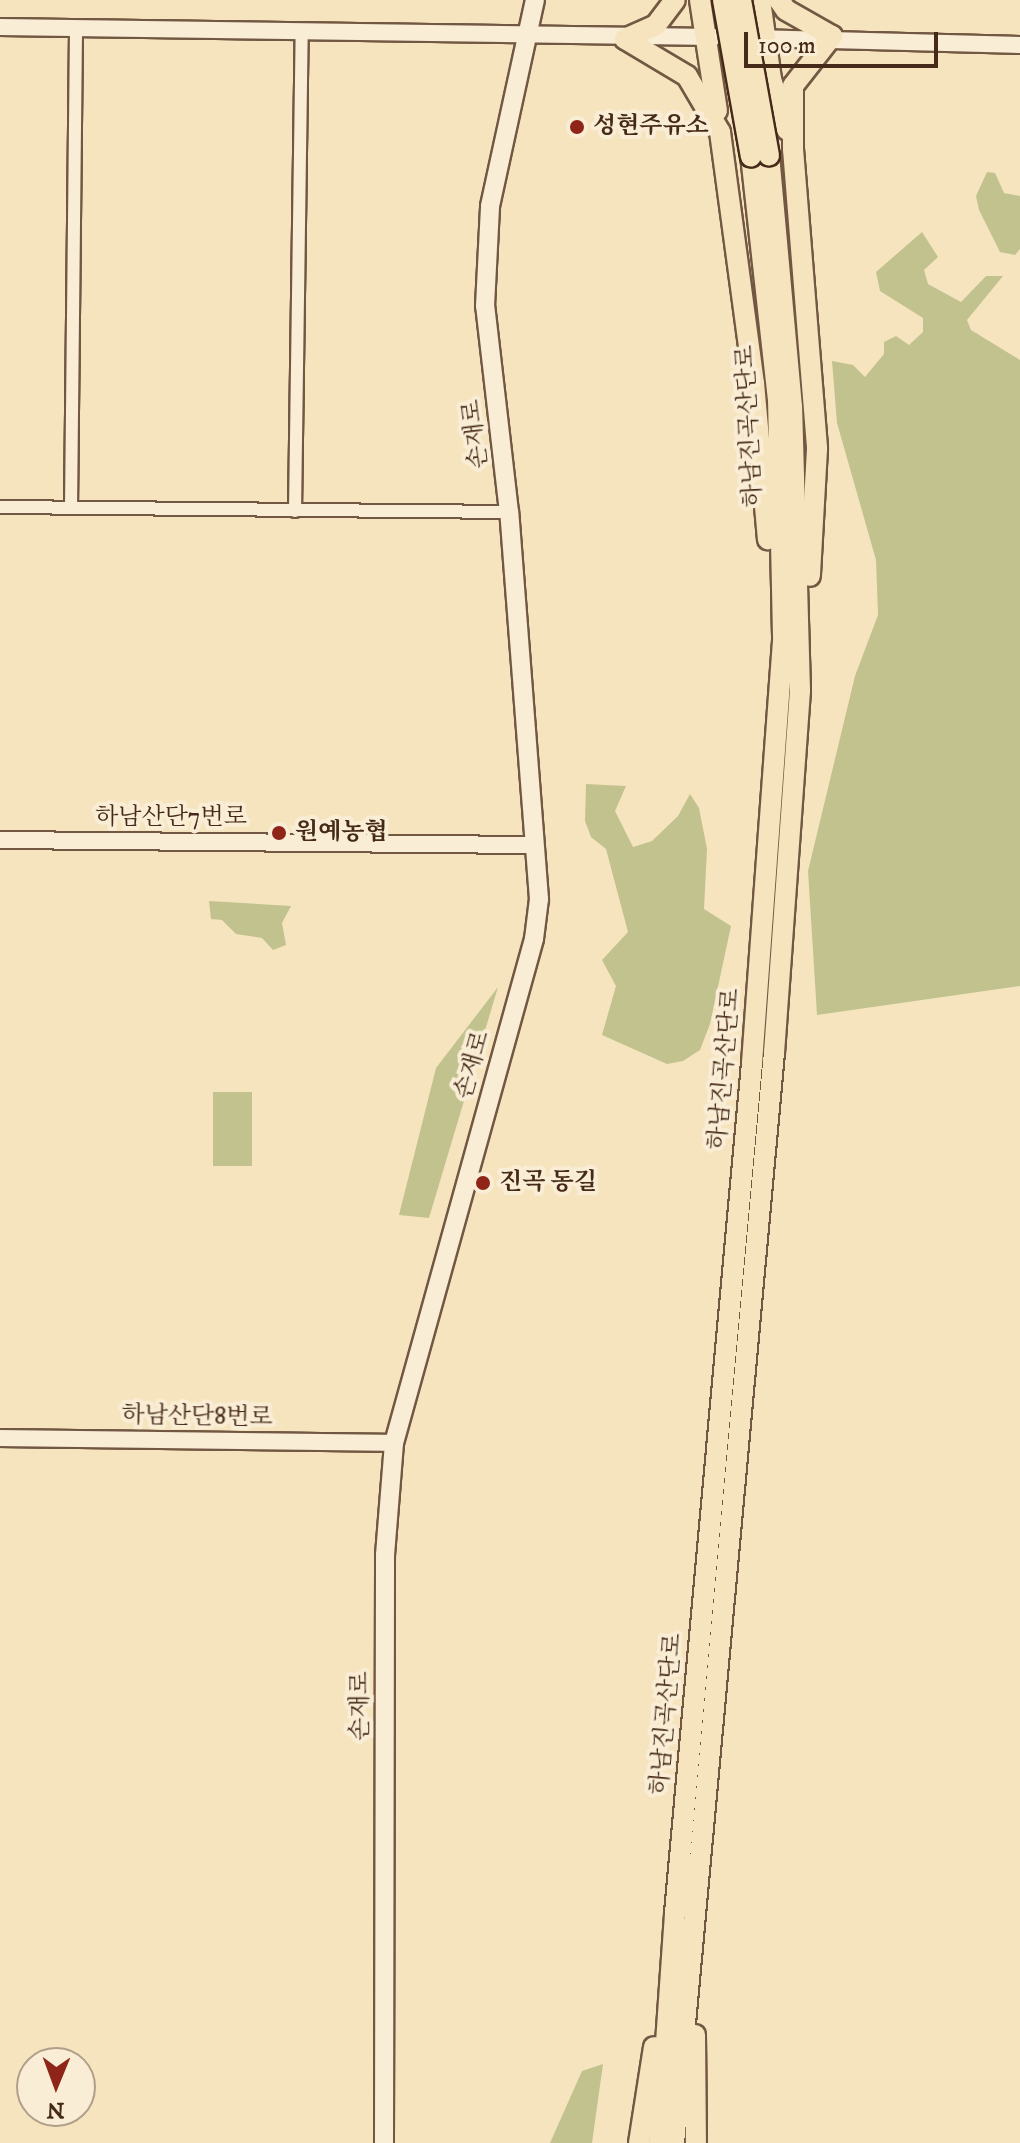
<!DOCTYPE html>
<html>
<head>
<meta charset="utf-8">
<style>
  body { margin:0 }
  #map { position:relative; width:1020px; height:2143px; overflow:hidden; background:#f6e4bf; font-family:"IM FELL DW Pica","Noto Serif KR",serif }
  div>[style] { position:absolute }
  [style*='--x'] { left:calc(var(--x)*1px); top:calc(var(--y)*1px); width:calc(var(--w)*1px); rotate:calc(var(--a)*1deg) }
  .green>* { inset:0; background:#c2c28e; transform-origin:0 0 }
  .roads { filter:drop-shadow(2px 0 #725842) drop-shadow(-2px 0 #725842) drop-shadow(0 2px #725842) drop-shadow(0 -2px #725842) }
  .minor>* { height:12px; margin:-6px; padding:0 6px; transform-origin:6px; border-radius:6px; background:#f9edd5 }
  .tertiary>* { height:16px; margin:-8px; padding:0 8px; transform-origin:8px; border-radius:8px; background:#f9edd5 }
  .secondary>* { height:18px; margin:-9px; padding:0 9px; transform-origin:9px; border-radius:9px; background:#f9edd5 }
  .trunk>* { height:20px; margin:-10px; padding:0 10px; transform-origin:10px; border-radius:10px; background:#f6e4bf }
  .bridges { filter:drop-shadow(2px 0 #462a19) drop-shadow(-2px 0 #462a19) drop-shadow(0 2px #462a19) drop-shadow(0 -2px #462a19) }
  .trunk-bridge>* { height:20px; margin:-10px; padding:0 10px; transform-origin:10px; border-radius:10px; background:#f6e4bf }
  .dots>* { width:22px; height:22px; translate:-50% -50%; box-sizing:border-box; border:4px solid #f9edd5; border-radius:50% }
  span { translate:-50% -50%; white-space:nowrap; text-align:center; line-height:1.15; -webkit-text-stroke:8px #f9edd5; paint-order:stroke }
  .poi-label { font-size:24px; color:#462a19; font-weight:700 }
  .left { translate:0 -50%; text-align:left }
  .street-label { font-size:24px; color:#462a19 }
  .north { position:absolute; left:16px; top:2047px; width:80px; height:80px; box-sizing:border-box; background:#f9edd5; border:2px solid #b19f8a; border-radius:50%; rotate:181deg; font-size:22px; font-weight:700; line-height:32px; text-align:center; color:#462a19 }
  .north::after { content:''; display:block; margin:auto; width:28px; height:36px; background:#8f2418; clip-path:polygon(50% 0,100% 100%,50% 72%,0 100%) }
  .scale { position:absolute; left:744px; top:32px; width:194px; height:36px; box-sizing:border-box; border:4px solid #462a19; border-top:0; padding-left:10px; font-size:24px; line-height:28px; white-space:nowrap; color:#462a19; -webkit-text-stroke:6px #f9edd5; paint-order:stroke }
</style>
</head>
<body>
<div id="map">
  <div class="green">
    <i style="clip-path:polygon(987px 172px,995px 173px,1004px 193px,1020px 196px,1020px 249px,1015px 255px,1000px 252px,979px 210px,976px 196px)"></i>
    <i style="clip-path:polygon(922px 232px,938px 257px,924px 270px,928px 284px,961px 302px,986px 276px,1003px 276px,967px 320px,971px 330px,1020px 360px,1020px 986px,817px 1015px,808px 871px,855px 676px,878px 615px,876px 560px,837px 423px,832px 361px,853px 365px,865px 377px,884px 354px,884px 342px,896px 336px,909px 345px,923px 332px,923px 318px,880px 291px,876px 272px)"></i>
    <i style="clip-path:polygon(586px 784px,626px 786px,615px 811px,633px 847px,652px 841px,678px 816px,690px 794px,699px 808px,707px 849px,704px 909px,731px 926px,710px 1024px,700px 1050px,683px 1061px,667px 1064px,602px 1035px,616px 986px,602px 960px,628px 932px,606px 849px,591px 837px,585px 821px)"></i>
    <i style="clip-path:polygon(209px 901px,291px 906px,282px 923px,286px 945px,273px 950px,262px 938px,236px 934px,222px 920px,211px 919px)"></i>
    <i style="clip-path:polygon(498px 987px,429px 1218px,399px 1215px,436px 1068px)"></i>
    <i style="left:213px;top:1092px;width:39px;height:74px"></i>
    <i style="clip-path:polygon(603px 2064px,592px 2143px,550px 2143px,582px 2071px)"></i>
  </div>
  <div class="roads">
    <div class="minor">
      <i style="--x:0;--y:507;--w:509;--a:0.56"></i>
      <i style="--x:71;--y:508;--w:480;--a:-89.4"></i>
      <i style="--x:295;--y:511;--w:480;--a:-89.2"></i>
    </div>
    <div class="tertiary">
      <i style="--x:0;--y:27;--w:714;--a:0.8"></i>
      <i style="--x:753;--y:38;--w:267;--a:1.5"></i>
      <i style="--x:0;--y:840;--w:534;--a:0.54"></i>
      <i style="--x:0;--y:1438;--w:394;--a:0.7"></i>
    </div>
    <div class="secondary">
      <i style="--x:384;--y:2143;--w:588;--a:-89.9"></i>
      <i style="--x:385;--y:1555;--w:112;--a:-85.4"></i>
      <i style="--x:394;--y:1443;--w:523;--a:-74.48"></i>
      <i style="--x:534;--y:939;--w:40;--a:-82.9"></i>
      <i style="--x:539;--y:899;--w:388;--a:-94.4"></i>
      <i style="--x:509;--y:512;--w:207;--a:-96.6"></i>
      <i style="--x:485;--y:306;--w:100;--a:-87.1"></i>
      <i style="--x:490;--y:206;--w:211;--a:-77.7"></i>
    </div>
    <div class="trunk">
      <i style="--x:700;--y:0;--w:112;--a:81.3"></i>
      <i style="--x:760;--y:0;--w:80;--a:82.1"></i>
      <i style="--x:771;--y:79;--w:53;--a:72.6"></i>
      <i style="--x:779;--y:0;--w:12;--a:55"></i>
      <i style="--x:786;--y:10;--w:53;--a:29.5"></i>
      <i style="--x:832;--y:36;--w:63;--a:128"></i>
      <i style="--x:793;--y:86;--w:63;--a:90"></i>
      <i style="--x:793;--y:149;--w:301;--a:85.4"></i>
      <i style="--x:817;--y:449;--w:127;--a:93.2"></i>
      <i style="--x:625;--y:39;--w:72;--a:30.8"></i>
      <i style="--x:687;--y:76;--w:65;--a:59.5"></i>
      <i style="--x:720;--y:132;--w:253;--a:82.3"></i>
      <i style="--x:754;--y:383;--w:157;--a:84.9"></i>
      <i style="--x:625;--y:39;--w:34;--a:-24"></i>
      <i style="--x:656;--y:25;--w:31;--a:-53"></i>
      <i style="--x:695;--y:2035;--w:108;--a:89.5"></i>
      <i style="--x:639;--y:2143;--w:97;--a:-81.1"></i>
      <i style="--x:659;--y:2143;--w:231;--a:-86"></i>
      <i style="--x:675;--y:1913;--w:853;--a:-84.82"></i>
      <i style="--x:752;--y:1063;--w:428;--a:-85.8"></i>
      <i style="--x:783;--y:636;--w:236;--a:-91.2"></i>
      <i style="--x:778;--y:400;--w:244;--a:-96.3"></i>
      <i style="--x:674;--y:2143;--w:1095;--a:-84.76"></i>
      <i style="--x:774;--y:1053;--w:363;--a:-85.9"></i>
      <i style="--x:800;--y:691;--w:284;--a:-91.6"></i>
      <i style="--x:792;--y:407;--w:252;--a:-95.2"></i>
    </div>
  </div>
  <div class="bridges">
    <div class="trunk-bridge">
      <i style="--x:723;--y:0;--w:159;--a:79.9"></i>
      <i style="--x:741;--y:0;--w:158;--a:79.8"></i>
    </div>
  </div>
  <div class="dots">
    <i style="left:577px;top:127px;background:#8f2418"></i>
    <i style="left:279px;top:833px;background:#8f2418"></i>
    <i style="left:483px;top:1183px;background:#8f2418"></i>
  </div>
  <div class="poi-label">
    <span class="left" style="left:593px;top:127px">성현주유소</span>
    <span class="left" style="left:295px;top:833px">원예농협</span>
    <span class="left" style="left:499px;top:1183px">진곡 동길</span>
  </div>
  <div class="street-label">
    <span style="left:750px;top:426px;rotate:-93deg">하남진곡산단로</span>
    <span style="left:476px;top:434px;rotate:-97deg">손재로</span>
    <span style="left:171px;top:818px">하남산단7번로</span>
    <span style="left:473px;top:1065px;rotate:-74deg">손재로</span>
    <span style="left:725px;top:1069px;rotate:-85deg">하남진곡산단로</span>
    <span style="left:197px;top:1417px;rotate:1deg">하남산단8번로</span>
    <span style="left:361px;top:1706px;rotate:-90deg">손재로</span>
    <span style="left:667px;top:1714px;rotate:-85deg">하남진곡산단로</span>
  </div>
  <div class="north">N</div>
  <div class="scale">100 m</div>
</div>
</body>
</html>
